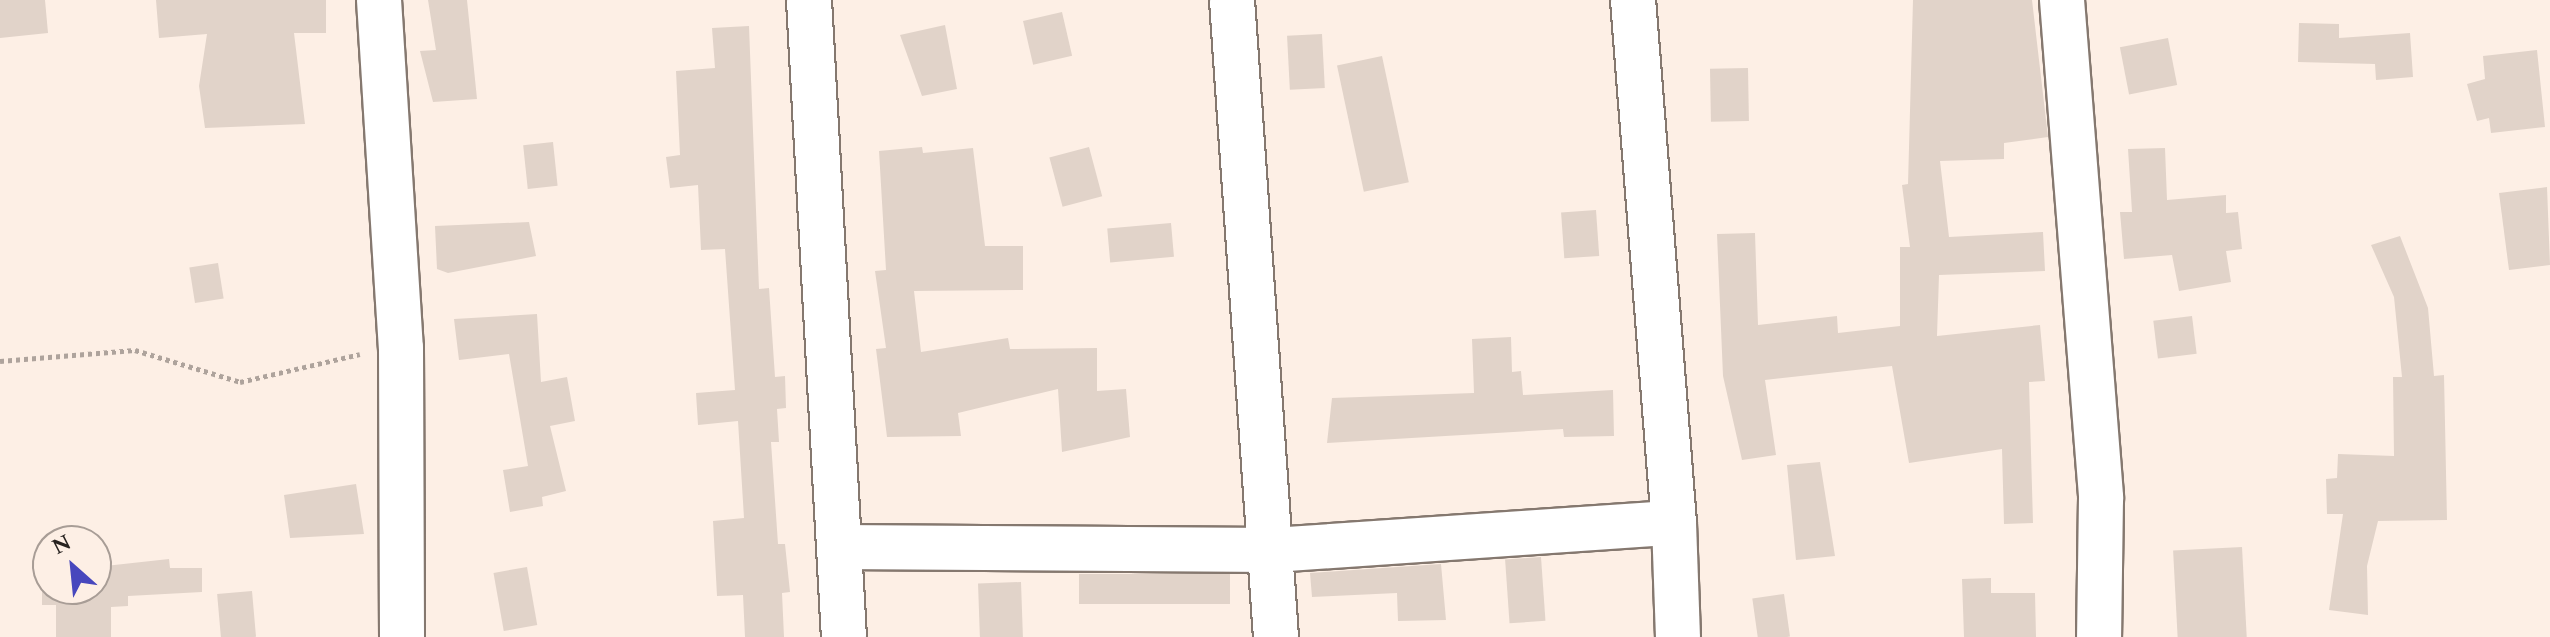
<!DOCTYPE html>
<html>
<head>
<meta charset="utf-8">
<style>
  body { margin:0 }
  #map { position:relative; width:2550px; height:637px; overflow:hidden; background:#fdefe5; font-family:Spectral,serif }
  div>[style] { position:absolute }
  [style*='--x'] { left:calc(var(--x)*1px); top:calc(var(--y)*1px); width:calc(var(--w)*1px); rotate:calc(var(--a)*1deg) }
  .building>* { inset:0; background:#e1d3c9; transform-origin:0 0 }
  .path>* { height:5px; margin-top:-2.5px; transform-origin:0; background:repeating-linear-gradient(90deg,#aea39c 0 4px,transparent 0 8px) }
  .roads { filter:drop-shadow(2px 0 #85786f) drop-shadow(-2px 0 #85786f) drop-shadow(0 2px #85786f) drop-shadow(0 -2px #85786f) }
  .minor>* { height:44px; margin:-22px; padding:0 22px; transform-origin:22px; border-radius:22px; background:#fff }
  span { translate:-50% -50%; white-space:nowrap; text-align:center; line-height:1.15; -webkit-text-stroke:8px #fdefe5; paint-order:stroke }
  .north { position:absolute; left:32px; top:525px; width:80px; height:80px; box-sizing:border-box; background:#fdefe5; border:2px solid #a89d96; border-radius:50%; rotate:333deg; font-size:22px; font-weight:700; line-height:32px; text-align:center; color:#282320 }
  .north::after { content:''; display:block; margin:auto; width:28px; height:36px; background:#4747bd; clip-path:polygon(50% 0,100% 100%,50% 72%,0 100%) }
</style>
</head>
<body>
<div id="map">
  <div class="building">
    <i style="clip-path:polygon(0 0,45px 0,48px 33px,0 38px)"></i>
    <i style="clip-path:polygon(156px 0,326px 0,326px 33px,294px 33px,305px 124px,205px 128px,199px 86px,207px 34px,159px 38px)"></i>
    <i style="clip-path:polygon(428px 0,467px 0,477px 99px,433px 102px,420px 51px,436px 50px)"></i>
    <i style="clip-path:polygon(1913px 0,2032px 0,2048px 137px,2004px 143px,2004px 159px,1940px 161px,1949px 237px,2043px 232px,2045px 271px,1939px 275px,1937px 336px,2040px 325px,2045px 381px,2029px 382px,2033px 523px,2004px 524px,2002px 449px,1909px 463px,1892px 366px,1765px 380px,1776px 455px,1742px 460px,1723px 376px,1717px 234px,1755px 233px,1758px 325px,1837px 316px,1838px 333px,1900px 326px,1900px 247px,1910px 247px,1902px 185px,1908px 184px)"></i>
    <i style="left:1062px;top:12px;width:45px;height:40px;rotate:77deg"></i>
    <i style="clip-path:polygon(2299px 23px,2339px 24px,2339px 38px,2410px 33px,2413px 77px,2376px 80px,2375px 64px,2298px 62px)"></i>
    <i style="clip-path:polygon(945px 25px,957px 89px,922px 96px,900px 35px)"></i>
    <i style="clip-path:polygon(749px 26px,759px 289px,769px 288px,775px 377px,785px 376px,786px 408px,777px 409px,779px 442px,771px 442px,778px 544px,785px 544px,790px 592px,782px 593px,784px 637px,745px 637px,743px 595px,717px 596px,713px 521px,744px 518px,738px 421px,698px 425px,696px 393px,735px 390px,725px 249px,701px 250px,698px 185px,670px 188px,666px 157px,680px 155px,676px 71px,715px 68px,712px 28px)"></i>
    <i style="left:1322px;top:34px;width:54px;height:35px;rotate:87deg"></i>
    <i style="left:2168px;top:38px;width:48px;height:49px;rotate:79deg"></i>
    <i style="clip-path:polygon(2537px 50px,2545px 127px,2491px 133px,2489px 118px,2477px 121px,2467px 84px,2485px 79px,2483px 56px)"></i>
    <i style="left:1382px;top:56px;width:129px;height:46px;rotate:78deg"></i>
    <i style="left:1748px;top:68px;width:53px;height:38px;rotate:89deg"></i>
    <i style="left:553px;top:142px;width:44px;height:30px;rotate:84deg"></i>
    <i style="clip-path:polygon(922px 147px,923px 153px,973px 148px,985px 246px,1023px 246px,1023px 290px,914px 291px,921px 352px,1008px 338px,1010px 349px,1097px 348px,1097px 391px,1126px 389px,1130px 437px,1062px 452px,1058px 389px,958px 413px,961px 436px,887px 437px,876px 349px,886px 348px,875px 271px,886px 270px,879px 151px)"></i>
    <i style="left:1089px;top:147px;width:51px;height:41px;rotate:75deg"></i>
    <i style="clip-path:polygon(2165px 148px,2167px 200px,2226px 195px,2226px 213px,2238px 212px,2242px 249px,2226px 251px,2231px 282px,2179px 291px,2172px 255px,2124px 259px,2120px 212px,2132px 212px,2128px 149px)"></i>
    <i style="clip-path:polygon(2547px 187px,2550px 265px,2509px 270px,2499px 193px)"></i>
    <i style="left:1596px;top:210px;width:46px;height:35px;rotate:86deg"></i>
    <i style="clip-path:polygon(529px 222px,536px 256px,448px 273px,437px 269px,435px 226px)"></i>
    <i style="left:1171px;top:223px;width:34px;height:64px;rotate:85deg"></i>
    <i style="clip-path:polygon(2400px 236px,2428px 308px,2434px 376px,2444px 375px,2447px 520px,2378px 521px,2367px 566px,2368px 615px,2329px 610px,2343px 514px,2327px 514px,2326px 479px,2337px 478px,2338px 454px,2394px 456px,2393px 377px,2402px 377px,2394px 297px,2371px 245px)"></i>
    <i style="left:218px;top:263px;width:36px;height:29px;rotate:81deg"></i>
    <i style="clip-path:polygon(537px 314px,541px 382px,567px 377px,575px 421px,550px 426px,566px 491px,542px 497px,543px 506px,510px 512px,503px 470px,528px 466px,509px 354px,459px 360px,454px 319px)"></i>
    <i style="left:2192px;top:316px;width:38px;height:39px;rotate:83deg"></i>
    <i style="clip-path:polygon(1511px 337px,1512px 372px,1521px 371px,1523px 395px,1613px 390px,1614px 436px,1564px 437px,1563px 429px,1327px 443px,1332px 398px,1474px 393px,1472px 339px)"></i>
    <i style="clip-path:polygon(1820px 462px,1835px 556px,1796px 560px,1787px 465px)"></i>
    <i style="clip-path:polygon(356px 484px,364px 534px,290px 538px,284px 495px)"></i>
    <i style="left:2242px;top:547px;width:90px;height:69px;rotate:87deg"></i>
    <i style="left:1541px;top:557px;width:64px;height:36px;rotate:86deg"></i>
    <i style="clip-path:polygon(169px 559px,170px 568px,202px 568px,202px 592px,128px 596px,128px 606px,111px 607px,111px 637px,56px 637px,56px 605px,42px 605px,42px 567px,48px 567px,48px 589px,96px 589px,96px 567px)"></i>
    <i style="clip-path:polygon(1441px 564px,1446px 620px,1398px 621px,1397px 593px,1312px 597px,1310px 573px)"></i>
    <i style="left:527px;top:567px;width:59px;height:34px;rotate:80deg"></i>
    <i style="left:1079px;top:574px;width:151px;height:30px"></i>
    <i style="clip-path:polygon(1991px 578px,1991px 593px,2035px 593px,2036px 637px,1964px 637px,1962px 579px)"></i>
    <i style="left:1021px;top:582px;width:55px;height:43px;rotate:88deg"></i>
    <i style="left:252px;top:591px;width:46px;height:35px;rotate:85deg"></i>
    <i style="left:1784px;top:594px;width:43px;height:32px;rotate:82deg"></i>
  </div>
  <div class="path">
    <i style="--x:0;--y:361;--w:135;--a:-4.7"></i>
    <i style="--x:135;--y:350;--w:110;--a:16.9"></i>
    <i style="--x:240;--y:382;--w:123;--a:-13.1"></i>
  </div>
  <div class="roads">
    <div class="minor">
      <i style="--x:379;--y:0;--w:349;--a:86.4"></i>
      <i style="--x:401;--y:348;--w:289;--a:89.8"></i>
      <i style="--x:809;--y:0;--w:638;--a:86.86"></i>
      <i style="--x:1232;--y:0;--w:639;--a:86.05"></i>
      <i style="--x:2062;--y:0;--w:500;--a:85.5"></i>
      <i style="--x:2101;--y:498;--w:139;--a:90.8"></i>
      <i style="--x:1674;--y:523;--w:114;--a:88"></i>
      <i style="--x:839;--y:547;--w:434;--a:0.4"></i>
      <i style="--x:1273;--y:550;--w:402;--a:-3.9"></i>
      <i style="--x:1674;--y:523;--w:525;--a:-94.48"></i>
    </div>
  </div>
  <div class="north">N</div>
</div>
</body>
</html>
